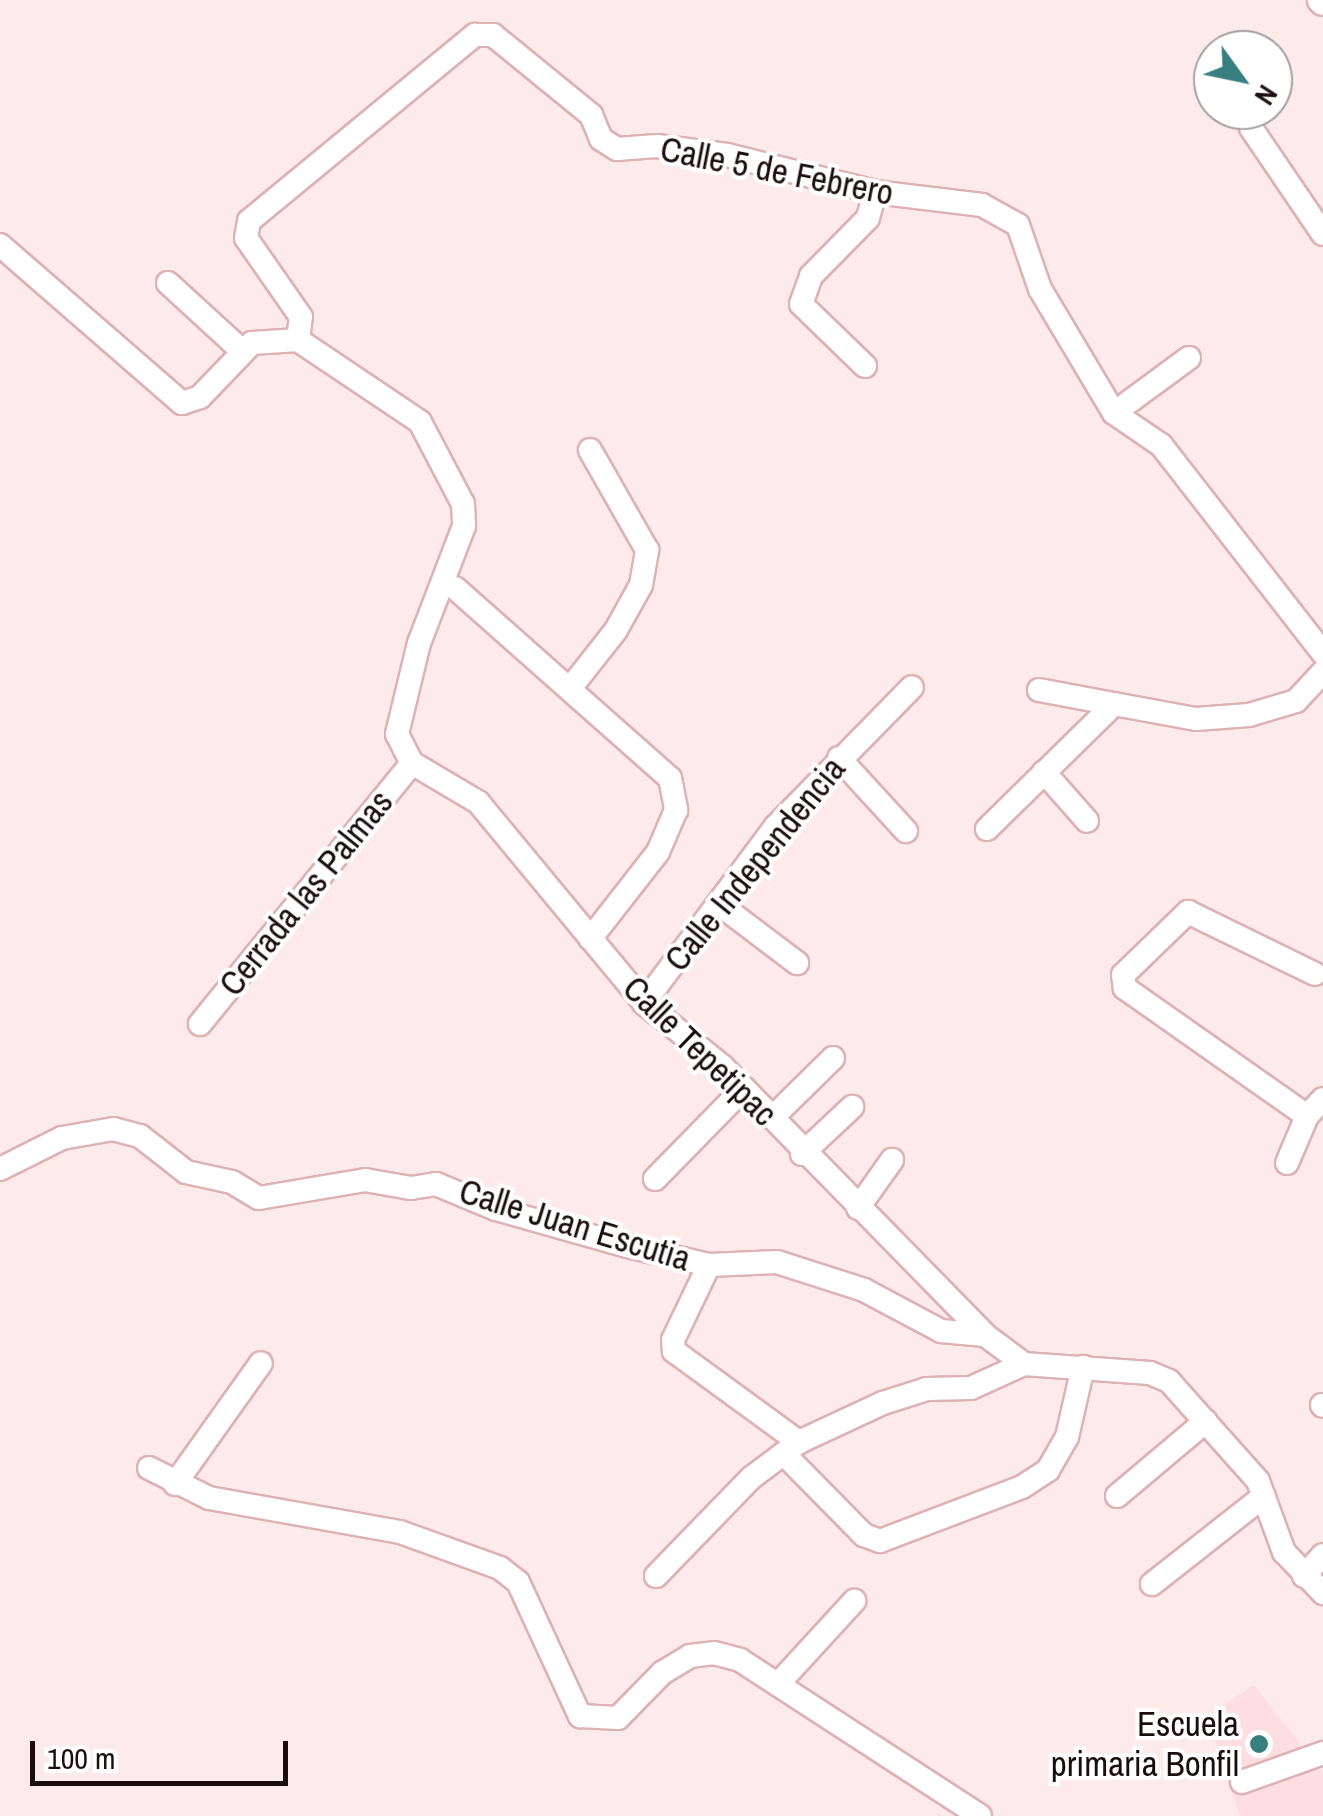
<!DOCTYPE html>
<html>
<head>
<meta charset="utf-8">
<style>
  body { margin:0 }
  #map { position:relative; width:1323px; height:1816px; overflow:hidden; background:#fdebec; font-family:"Archivo Narrow",sans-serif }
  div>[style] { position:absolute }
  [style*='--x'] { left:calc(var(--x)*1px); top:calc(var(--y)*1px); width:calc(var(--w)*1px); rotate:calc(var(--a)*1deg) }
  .built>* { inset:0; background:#fedee0 }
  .roads { filter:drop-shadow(2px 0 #ddb2b5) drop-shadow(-2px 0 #ddb2b5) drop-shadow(0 2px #ddb2b5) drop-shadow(0 -2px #ddb2b5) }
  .minor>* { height:22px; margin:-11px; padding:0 11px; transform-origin:11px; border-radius:11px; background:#fff }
  .major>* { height:28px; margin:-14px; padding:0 14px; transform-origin:14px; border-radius:14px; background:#fff }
  .dots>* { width:28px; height:28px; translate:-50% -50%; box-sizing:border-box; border:5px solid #fff; border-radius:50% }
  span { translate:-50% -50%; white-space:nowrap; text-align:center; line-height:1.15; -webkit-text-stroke:8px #fff; paint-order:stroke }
  .street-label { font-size:35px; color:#1b0d0e }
  .poi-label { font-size:35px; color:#1b0d0e }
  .right { translate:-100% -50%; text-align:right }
  .north { position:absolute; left:1193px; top:30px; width:100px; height:100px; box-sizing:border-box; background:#fff; border:2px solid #a49e9f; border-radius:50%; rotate:123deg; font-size:28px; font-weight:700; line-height:40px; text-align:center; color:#1b0d0e }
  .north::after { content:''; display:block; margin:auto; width:35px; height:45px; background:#38807f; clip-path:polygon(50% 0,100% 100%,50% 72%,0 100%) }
  .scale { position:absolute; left:30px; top:1741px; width:258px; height:45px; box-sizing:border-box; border:5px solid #1b0d0e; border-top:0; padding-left:12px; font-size:30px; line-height:35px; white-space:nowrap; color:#1b0d0e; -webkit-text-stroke:8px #fff; paint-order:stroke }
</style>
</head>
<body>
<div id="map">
  <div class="built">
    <i style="clip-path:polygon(1254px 1685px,1323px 1773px,1323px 1816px,1240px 1816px,1207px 1716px)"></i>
  </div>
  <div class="roads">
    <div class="minor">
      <i style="--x:1251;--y:128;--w:128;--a:55.8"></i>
      <i style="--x:0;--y:245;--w:241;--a:41"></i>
      <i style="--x:182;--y:403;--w:19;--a:-18"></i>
      <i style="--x:200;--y:397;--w:75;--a:-46.1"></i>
      <i style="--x:252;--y:343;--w:46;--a:-3.7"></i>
      <i style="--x:168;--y:283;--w:99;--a:42.5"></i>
      <i style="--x:298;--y:340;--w:147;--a:33.9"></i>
      <i style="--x:420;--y:422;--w:93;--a:62.3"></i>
      <i style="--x:463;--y:504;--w:22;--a:87"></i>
      <i style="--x:464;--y:526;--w:125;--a:111"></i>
      <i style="--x:419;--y:643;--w:94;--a:103.6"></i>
      <i style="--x:397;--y:734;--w:33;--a:63"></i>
      <i style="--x:412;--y:763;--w:77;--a:30.6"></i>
      <i style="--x:478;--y:802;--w:261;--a:50.4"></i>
      <i style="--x:644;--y:1003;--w:100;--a:38.9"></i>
      <i style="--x:722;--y:1066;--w:376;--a:45.6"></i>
      <i style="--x:985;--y:1335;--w:49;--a:36.6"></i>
      <i style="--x:1024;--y:1364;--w:126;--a:4.1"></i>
      <i style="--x:1150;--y:1373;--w:21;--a:23"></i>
      <i style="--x:1169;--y:1381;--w:134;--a:48.3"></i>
      <i style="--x:1258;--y:1481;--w:76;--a:69.9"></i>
      <i style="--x:1284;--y:1552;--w:57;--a:46.4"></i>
      <i style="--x:298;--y:340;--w:23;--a:-83"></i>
      <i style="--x:301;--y:317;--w:96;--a:-124.8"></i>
      <i style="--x:246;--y:238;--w:17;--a:-80"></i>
      <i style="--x:249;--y:221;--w:293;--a:-39.5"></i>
      <i style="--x:475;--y:35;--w:18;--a:0"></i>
      <i style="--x:493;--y:35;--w:127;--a:39.2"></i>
      <i style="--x:591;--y:115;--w:26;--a:67"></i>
      <i style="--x:601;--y:139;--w:19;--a:32"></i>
      <i style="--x:617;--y:149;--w:40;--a:-4.3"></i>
      <i style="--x:657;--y:146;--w:71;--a:7.3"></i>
      <i style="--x:727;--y:155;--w:153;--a:14"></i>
      <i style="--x:875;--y:192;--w:108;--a:6.9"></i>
      <i style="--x:982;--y:205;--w:41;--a:29.1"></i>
      <i style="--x:1018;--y:225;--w:68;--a:71"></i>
      <i style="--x:1040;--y:289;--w:144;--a:59.2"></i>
      <i style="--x:1114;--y:413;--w:57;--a:34.2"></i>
      <i style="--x:1161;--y:445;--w:264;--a:52.1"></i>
      <i style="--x:865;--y:366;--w:89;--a:-135.9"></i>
      <i style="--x:801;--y:304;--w:30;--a:-70"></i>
      <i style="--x:811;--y:276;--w:81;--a:-45.5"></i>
      <i style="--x:868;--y:218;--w:27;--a:-75"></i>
      <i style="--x:1114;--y:413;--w:93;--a:-36.3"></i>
      <i style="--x:455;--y:588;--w:287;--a:41.5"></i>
      <i style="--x:670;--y:778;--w:33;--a:79"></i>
      <i style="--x:676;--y:810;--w:46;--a:113.2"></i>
      <i style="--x:658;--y:852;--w:110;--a:128"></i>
      <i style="--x:572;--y:686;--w:71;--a:-51.8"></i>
      <i style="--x:616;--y:630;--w:51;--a:-60.9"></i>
      <i style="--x:641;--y:585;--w:36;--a:-80"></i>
      <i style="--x:647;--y:550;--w:115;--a:-119.7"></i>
      <i style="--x:1039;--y:690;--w:76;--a:10.6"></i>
      <i style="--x:839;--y:758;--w:99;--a:47.5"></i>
      <i style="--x:1044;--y:772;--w:65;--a:48.7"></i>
      <i style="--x:987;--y:829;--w:178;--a:-44.5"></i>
      <i style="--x:1114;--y:704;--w:83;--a:10.4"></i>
      <i style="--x:1196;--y:719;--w:53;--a:-4.3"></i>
      <i style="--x:1249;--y:715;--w:49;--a:-16.6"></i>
      <i style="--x:1296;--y:701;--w:40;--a:-47"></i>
      <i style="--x:719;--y:904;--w:98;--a:37.1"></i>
      <i style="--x:644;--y:1003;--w:221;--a:-53.3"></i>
      <i style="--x:776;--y:826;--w:194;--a:-45.6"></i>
      <i style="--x:200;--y:1024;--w:336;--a:-50.9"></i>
      <i style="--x:1307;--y:1116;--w:223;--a:-144.9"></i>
      <i style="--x:1125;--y:988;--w:13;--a:-99"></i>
      <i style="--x:1123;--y:975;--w:91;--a:-44.1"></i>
      <i style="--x:1188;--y:912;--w:141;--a:26"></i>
      <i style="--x:773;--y:1117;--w:84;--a:-44.5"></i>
      <i style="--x:802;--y:1154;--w:69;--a:-43.2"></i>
      <i style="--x:1287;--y:1163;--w:51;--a:-66.9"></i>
      <i style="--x:1307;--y:1116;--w:23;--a:-47"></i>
      <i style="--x:0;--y:1169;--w:69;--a:-26.6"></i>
      <i style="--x:62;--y:1138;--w:52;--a:-10"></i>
      <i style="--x:113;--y:1129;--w:28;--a:15"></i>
      <i style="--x:140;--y:1136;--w:58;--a:38"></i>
      <i style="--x:186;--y:1172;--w:47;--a:12.3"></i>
      <i style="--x:232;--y:1182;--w:31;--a:31"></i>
      <i style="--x:259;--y:1198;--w:108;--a:-9.6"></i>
      <i style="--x:365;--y:1180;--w:47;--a:9.9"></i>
      <i style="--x:411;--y:1188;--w:25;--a:-9"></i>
      <i style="--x:436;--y:1184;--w:65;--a:22.6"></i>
      <i style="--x:496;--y:1209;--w:136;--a:15.8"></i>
      <i style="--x:627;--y:1246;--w:84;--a:13"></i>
      <i style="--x:709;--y:1265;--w:68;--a:-2.5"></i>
      <i style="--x:777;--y:1262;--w:91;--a:17.8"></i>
      <i style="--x:864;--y:1290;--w:87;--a:28"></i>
      <i style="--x:941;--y:1331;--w:44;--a:5.2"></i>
      <i style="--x:655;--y:1179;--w:127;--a:-45.6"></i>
      <i style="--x:858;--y:1208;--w:59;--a:-54.7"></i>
      <i style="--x:709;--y:1265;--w:83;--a:115.6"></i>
      <i style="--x:673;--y:1340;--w:11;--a:85"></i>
      <i style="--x:674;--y:1351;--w:155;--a:36.1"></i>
      <i style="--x:1322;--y:1405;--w:1;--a:45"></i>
      <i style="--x:784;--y:1454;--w:114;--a:45.4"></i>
      <i style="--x:864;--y:1535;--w:17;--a:21"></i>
      <i style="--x:880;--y:1541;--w:152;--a:-20.8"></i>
      <i style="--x:1022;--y:1487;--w:31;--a:-33"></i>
      <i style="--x:1048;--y:1470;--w:38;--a:-60"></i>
      <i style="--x:1067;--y:1437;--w:72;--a:-77.1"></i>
      <i style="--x:149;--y:1468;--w:67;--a:26.6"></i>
      <i style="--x:209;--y:1498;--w:194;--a:10.1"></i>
      <i style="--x:400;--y:1532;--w:106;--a:19.8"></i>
      <i style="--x:500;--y:1568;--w:23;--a:38"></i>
      <i style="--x:518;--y:1582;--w:148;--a:65.2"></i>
      <i style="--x:580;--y:1716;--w:38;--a:3"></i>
      <i style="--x:618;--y:1718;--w:63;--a:-45.6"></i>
      <i style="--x:662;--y:1673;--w:33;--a:-31"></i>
      <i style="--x:690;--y:1656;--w:24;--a:-7"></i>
      <i style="--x:714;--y:1653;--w:27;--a:15"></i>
      <i style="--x:740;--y:1660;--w:286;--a:33"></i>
      <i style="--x:175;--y:1484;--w:148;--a:-54.6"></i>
      <i style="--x:1117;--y:1496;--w:116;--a:-40.1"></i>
      <i style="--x:656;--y:1576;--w:136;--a:-45.9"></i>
      <i style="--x:751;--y:1478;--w:60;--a:-36.9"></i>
      <i style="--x:799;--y:1442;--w:93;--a:-24.9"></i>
      <i style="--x:883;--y:1403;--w:46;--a:-17.7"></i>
      <i style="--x:927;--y:1389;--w:44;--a:-1.3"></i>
      <i style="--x:971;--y:1388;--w:58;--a:-24.4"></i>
      <i style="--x:1304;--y:1576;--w:28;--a:-48"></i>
      <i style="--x:1152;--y:1584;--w:142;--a:-38.2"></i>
      <i style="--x:778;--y:1684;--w:113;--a:-47.5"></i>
      <i style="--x:1242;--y:1782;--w:86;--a:-19.7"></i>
    </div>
    <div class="major">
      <i style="--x:1322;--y:0;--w:1;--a:45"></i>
    </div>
  </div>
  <div class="dots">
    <i style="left:1259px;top:1744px;background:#38807f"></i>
  </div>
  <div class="street-label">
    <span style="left:777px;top:171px;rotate:11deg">Calle 5 de Febrero</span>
    <span style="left:755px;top:864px;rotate:-51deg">Calle Independencia</span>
    <span style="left:306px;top:893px;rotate:-51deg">Cerrada las Palmas</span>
    <span style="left:700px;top:1051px;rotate:44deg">Calle Tepetipac</span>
    <span style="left:575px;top:1225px;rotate:17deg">Calle Juan Escutia</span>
  </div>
  <div class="poi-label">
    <span class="right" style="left:1239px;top:1744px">Escuela<br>primaria Bonfil</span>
  </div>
  <div class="north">N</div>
  <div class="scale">100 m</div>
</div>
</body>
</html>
